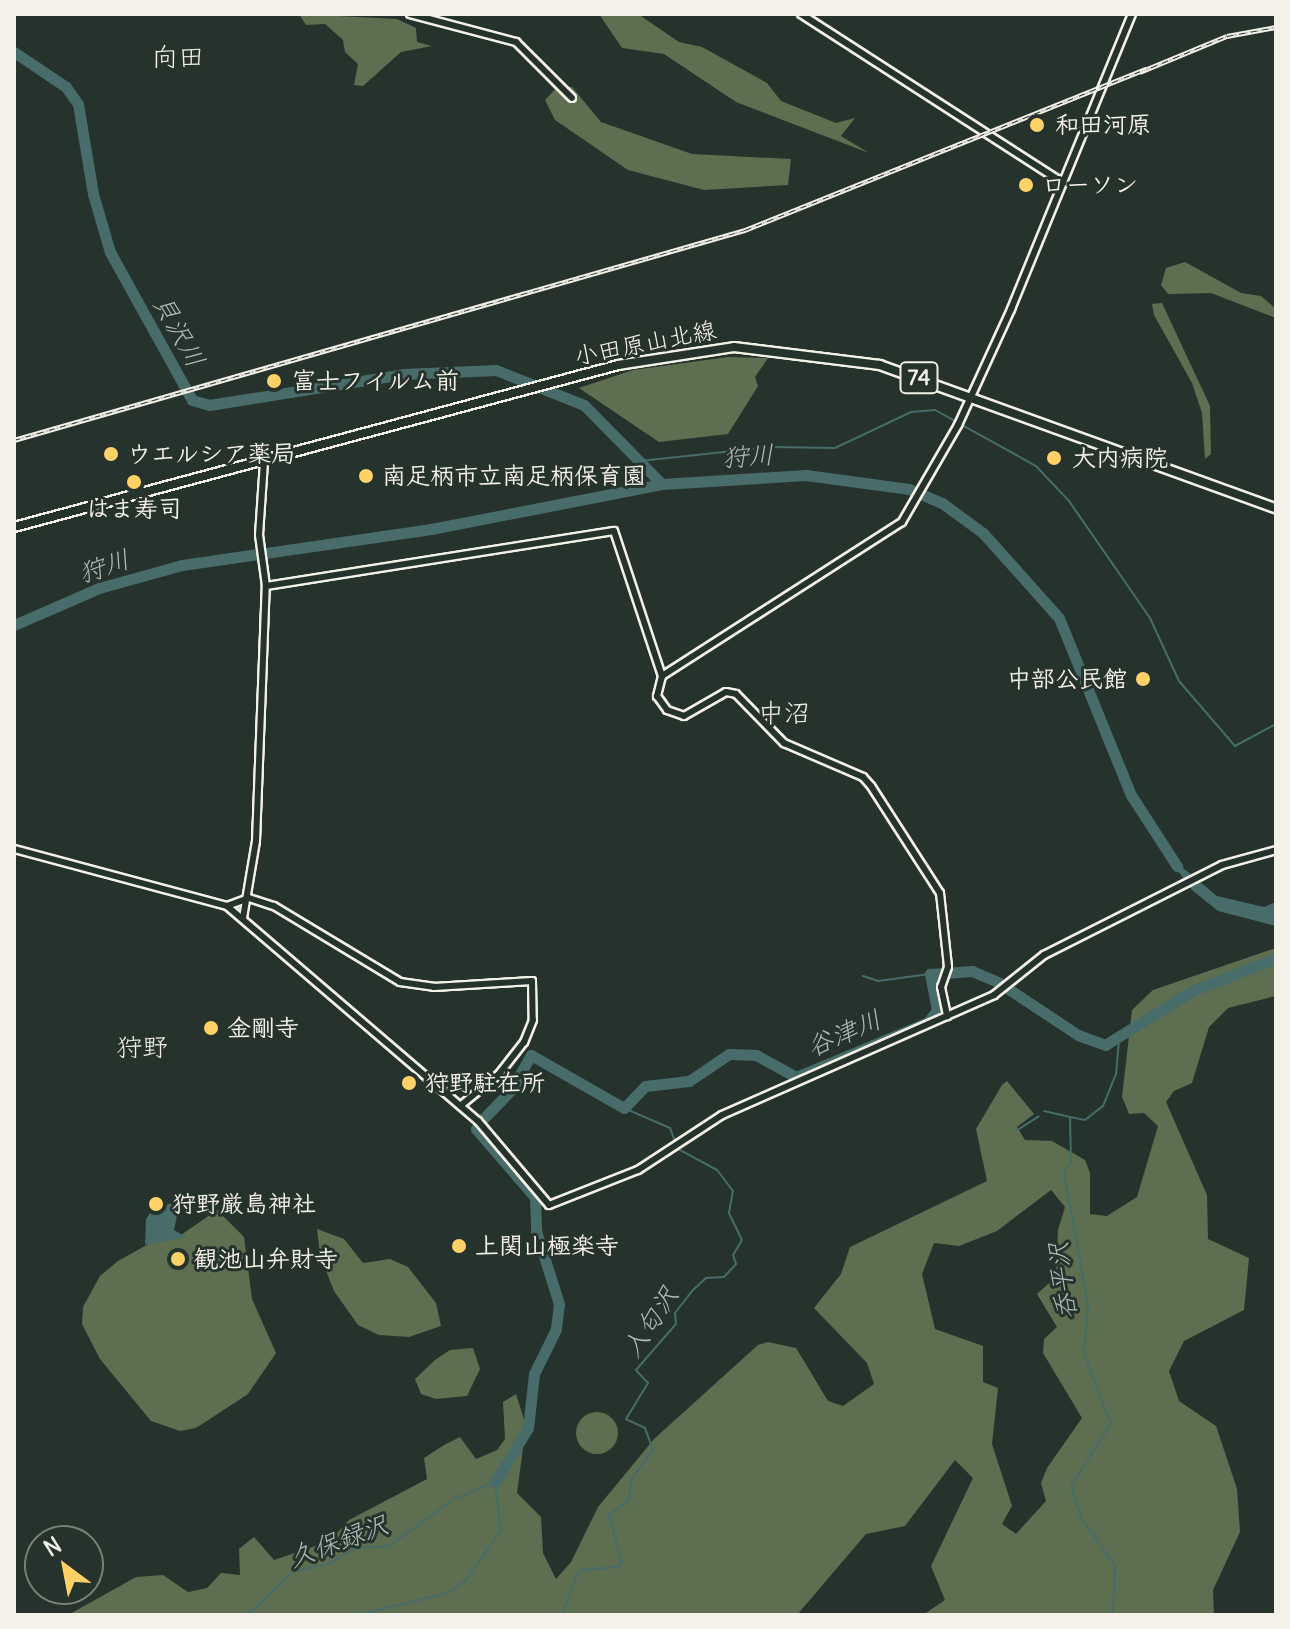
<!DOCTYPE html>
<html>
<head>
<meta charset="utf-8">
<style>
  body { margin:0 }
  #map { position:relative; width:1290px; height:1629px; overflow:hidden; background:#26332d; font-family:Delius,"Klee One",sans-serif }
  div>[style] { position:absolute }
  [style*='--x'] { left:calc(var(--x)*1px); top:calc(var(--y)*1px); width:calc(var(--w)*1px); rotate:calc(var(--a)*1deg) }
  .green>* { inset:0; background:#5e6e50 }
  .round { border-radius:50% }
  .water>* { inset:0; background:#476c6a }
  .stream>* { height:2px; margin:-1px; padding:0 1px; transform-origin:1px; border-radius:1px; background:#476c6a }
  .river>* { height:11px; margin:-5.5px; padding:0 5.5px; transform-origin:5.5px; border-radius:5.5px; background:#476c6a }
  .roads { filter:drop-shadow(2px 0 #f4f1e8) drop-shadow(-2px 0 #f4f1e8) drop-shadow(0 2px #f4f1e8) drop-shadow(0 -2px #f4f1e8) }
  .minor>* { height:6px; margin:-3px; padding:0 3px; transform-origin:3px; border-radius:3px; background:#26332d }
  .major>* { height:8px; margin:-4px; padding:0 4px; transform-origin:4px; border-radius:4px; background:#26332d }
  .rail>* { height:5px; margin-top:-2.5px; transform-origin:0; background:repeating-linear-gradient(90deg,#26332d 0 6px,#f4f1e8 0 12px); box-sizing:border-box; border-block:2px solid #f4f1e8 }
  .dots>* { width:22px; height:22px; translate:-50% -50%; box-sizing:border-box; border:4px solid #26332d; border-radius:50% }
  span { translate:-50% -50%; white-space:nowrap; text-align:center; line-height:1.15; -webkit-text-stroke:6px #26332d; paint-order:stroke }
  .shield-label span { padding:2px 6px; background:#26332d; border:2px solid; border-radius:6px; -webkit-text-stroke-width:0 }
  .shield-label { font-size:22px; color:#f4f1e8; font-weight:700 }
  .poi-label { font-size:24px; color:#f4f1e8; font-weight:700 }
  .left { translate:0 -50%; text-align:left }
  .right { translate:-100% -50%; text-align:right }
  .street-label { font-size:24px; color:#f4f1e8 }
  .neighbourhood-label { font-size:26px; color:#f4f1e8 }
  .water-label { font-size:26px; color:#afbcb6; font-style:italic }
  .frame { position:absolute; inset:0; border:16px solid #f4f1e8; pointer-events:none }
  .north { position:absolute; left:24px; top:1525px; width:80px; height:80px; box-sizing:border-box; background:#26332d; border:2px solid #787f78; border-radius:50%; rotate:328deg; font-size:22px; font-weight:700; line-height:32px; text-align:center; color:#f4f1e8 }
  .north::after { content:''; display:block; margin:auto; width:28px; height:36px; background:#ffd166; clip-path:polygon(50% 0,100% 100%,50% 72%,0 100%) }
</style>
</head>
<body>
<div id="map">
  <div class="green">
    <i style="clip-path:polygon(299px 14px,397px 19px,416px 28px,417px 42px,432px 46px,401px 52px,363px 86px,354px 85px,358px 64px,345px 52px,343px 40px,325px 24px,306px 25px)"></i>
    <i style="clip-path:polygon(599px 14px,638px 14px,679px 42px,702px 47px,767px 83px,781px 101px,836px 123px,855px 118px,841px 136px,869px 153px,736px 102px,664px 54px,622px 48px)"></i>
    <i style="clip-path:polygon(558px 86px,572px 87px,601px 122px,692px 154px,791px 159px,788px 185px,704px 190px,628px 170px,555px 120px,545px 100px)"></i>
    <i style="clip-path:polygon(1185px 262px,1241px 293px,1261px 296px,1276px 309px,1276px 318px,1211px 293px,1168px 294px,1161px 285px,1166px 268px)"></i>
    <i style="clip-path:polygon(1162px 303px,1210px 406px,1211px 454px,1205px 459px,1202px 413px,1192px 383px,1154px 315px,1152px 304px)"></i>
    <i style="clip-path:polygon(728px 357px,768px 358px,755px 377px,758px 386px,728px 434px,659px 442px,579px 388px,633px 370px)"></i>
    <i style="clip-path:polygon(evenodd,1276px 948px,1276px 996px,1228px 1008px,1209px 1027px,1192px 1083px,1174px 1091px,1166px 1102px,1207px 1195px,1208px 1239px,1249px 1258px,1244px 1310px,1184px 1341px,1169px 1371px,1179px 1401px,1216px 1426px,1237px 1489px,1240px 1532px,1213px 1590px,1214px 1615px,923px 1615px,945px 1600px,931px 1566px,973px 1478px,955px 1460px,905px 1526px,866px 1534px,797px 1615px,68px 1615px,136px 1577px,163px 1575px,188px 1592px,207px 1588px,221px 1573px,240px 1575px,239px 1549px,254px 1537px,274px 1560px,330px 1541px,349px 1520px,427px 1479px,424px 1458px,444px 1445px,460px 1437px,476px 1459px,497px 1450px,505px 1439px,503px 1402px,516px 1394px,526px 1426px,517px 1493px,541px 1517px,543px 1553px,556px 1579px,571px 1562px,598px 1507px,654px 1439px,758px 1345px,768px 1342px,796px 1348px,828px 1401px,843px 1406px,874px 1384px,867px 1363px,814px 1308px,841px 1274px,850px 1247px,987px 1181px,976px 1129px,1002px 1085px,1007px 1081px,1034px 1114px,1017px 1127px,1025px 1140px,1052px 1141px,1085px 1160px,1090px 1173px,1090px 1214px,1107px 1216px,1137px 1197px,1158px 1126px,1144px 1113px,1129px 1114px,1122px 1097px,1132px 1010px,1153px 990px,1276px 948px,1051px 1190px,1065px 1207px,1058px 1230px,1056px 1277px,1037px 1294px,1057px 1327px,1044px 1339px,1043px 1353px,1082px 1418px,1047px 1468px,1041px 1483px,1046px 1501px,1016px 1534px,1002px 1524px,1012px 1506px,992px 1444px,998px 1388px,983px 1382px,983px 1346px,935px 1329px,922px 1274px,934px 1243px,959px 1246px,997px 1231px,1051px 1190px)"></i>
    <i style="clip-path:polygon(217px 1210px,244px 1237px,252px 1299px,276px 1353px,248px 1394px,196px 1428px,180px 1431px,151px 1421px,100px 1359px,82px 1324px,83px 1307px,100px 1276px,118px 1261px,154px 1241px,181px 1235px)"></i>
    <i style="clip-path:polygon(317px 1229px,344px 1239px,363px 1263px,390px 1259px,408px 1267px,436px 1303px,441px 1326px,409px 1337px,379px 1335px,358px 1325px,334px 1291px,320px 1255px)"></i>
    <i style="clip-path:polygon(473px 1348px,480px 1369px,467px 1396px,436px 1399px,421px 1394px,415px 1379px,435px 1360px,450px 1350px)"></i>
    <i class="round" style="left:576px;top:1412px;width:42px;height:42px"></i>
  </div>
  <div class="water">
    <i style="clip-path:polygon(1165px 853px,1217px 896px,1264px 907px,1276px 902px,1276px 926px,1218px 911px,1192px 890px)"></i>
    <i style="clip-path:polygon(171px 1203px,177px 1216px,174px 1230px,186px 1237px,145px 1245px,146px 1219px,152px 1210px)"></i>
  </div>
  <div class="stream">
    <i style="--x:640;--y:461;--w:133;--a:-6.1"></i>
    <i style="--x:772;--y:447;--w:63;--a:0.9"></i>
    <i style="--x:835;--y:448;--w:84;--a:-25.3"></i>
    <i style="--x:911;--y:412;--w:24;--a:-5"></i>
    <i style="--x:935;--y:410;--w:115;--a:29"></i>
    <i style="--x:1036;--y:466;--w:48;--a:46.7"></i>
    <i style="--x:1069;--y:501;--w:142;--a:55.3"></i>
    <i style="--x:1150;--y:618;--w:69;--a:65.3"></i>
    <i style="--x:1179;--y:681;--w:86;--a:49.3"></i>
    <i style="--x:1235;--y:746;--w:47;--a:-28.2"></i>
    <i style="--x:863;--y:976;--w:16;--a:18"></i>
    <i style="--x:878;--y:981;--w:52;--a:-7.7"></i>
    <i style="--x:1044;--y:1111;--w:27;--a:13"></i>
    <i style="--x:1016;--y:1131;--w:27;--a:-33"></i>
    <i style="--x:196;--y:1615;--w:24;--a:0"></i>
    <i style="--x:239;--y:1615;--w:12;--a:-14"></i>
    <i style="--x:251;--y:1612;--w:59;--a:-43.6"></i>
    <i style="--x:294;--y:1571;--w:35;--a:-12"></i>
    <i style="--x:328;--y:1564;--w:32;--a:-30"></i>
    <i style="--x:356;--y:1548;--w:33;--a:-3"></i>
    <i style="--x:389;--y:1546;--w:80;--a:-35.9"></i>
    <i style="--x:454;--y:1499;--w:44;--a:-22.5"></i>
    <i style="--x:495;--y:1482;--w:48;--a:82.9"></i>
    <i style="--x:501;--y:1530;--w:60;--a:124.8"></i>
    <i style="--x:467;--y:1579;--w:24;--a:144"></i>
    <i style="--x:448;--y:1593;--w:93;--a:166.3"></i>
    <i style="--x:562;--y:1615;--w:48;--a:-69.3"></i>
    <i style="--x:579;--y:1570;--w:40;--a:-4.3"></i>
    <i style="--x:619;--y:1567;--w:6;--a:-59"></i>
    <i style="--x:622;--y:1562;--w:49;--a:-105.5"></i>
    <i style="--x:609;--y:1515;--w:25;--a:-37"></i>
    <i style="--x:629;--y:1500;--w:20;--a:-84"></i>
    <i style="--x:631;--y:1480;--w:37;--a:-54"></i>
    <i style="--x:653;--y:1450;--w:23;--a:-110"></i>
    <i style="--x:645;--y:1428;--w:21;--a:-155"></i>
    <i style="--x:626;--y:1419;--w:42;--a:-58.6"></i>
    <i style="--x:648;--y:1383;--w:18;--a:-133"></i>
    <i style="--x:636;--y:1370;--w:61;--a:-49"></i>
    <i style="--x:676;--y:1324;--w:11;--a:-95"></i>
    <i style="--x:675;--y:1313;--w:28;--a:-52"></i>
    <i style="--x:692;--y:1291;--w:19;--a:-43"></i>
    <i style="--x:706;--y:1278;--w:18;--a:-3"></i>
    <i style="--x:724;--y:1277;--w:18;--a:-47"></i>
    <i style="--x:736;--y:1264;--w:9;--a:-108"></i>
    <i style="--x:733;--y:1255;--w:17;--a:-59"></i>
    <i style="--x:742;--y:1240;--w:30;--a:-116"></i>
    <i style="--x:729;--y:1213;--w:22;--a:-80"></i>
    <i style="--x:733;--y:1191;--w:26;--a:-127"></i>
    <i style="--x:717;--y:1170;--w:44;--a:-151.7"></i>
    <i style="--x:678;--y:1149;--w:22;--a:-111"></i>
    <i style="--x:670;--y:1128;--w:50;--a:-156.5"></i>
    <i style="--x:1113;--y:1615;--w:50;--a:-87.7"></i>
    <i style="--x:1115;--y:1565;--w:58;--a:-125.9"></i>
    <i style="--x:1081;--y:1518;--w:34;--a:-107"></i>
    <i style="--x:1071;--y:1486;--w:74;--a:-57.2"></i>
    <i style="--x:1111;--y:1424;--w:75;--a:-111.1"></i>
    <i style="--x:1084;--y:1354;--w:49;--a:-85.3"></i>
    <i style="--x:1088;--y:1305;--w:134;--a:-100.3"></i>
    <i style="--x:1064;--y:1173;--w:14;--a:-60"></i>
    <i style="--x:1071;--y:1161;--w:44;--a:-91.3"></i>
    <i style="--x:1070;--y:1117;--w:15;--a:11"></i>
    <i style="--x:1085;--y:1120;--w:23;--a:-38"></i>
    <i style="--x:1103;--y:1106;--w:35;--a:-68"></i>
    <i style="--x:1116;--y:1074;--w:33;--a:-85"></i>
  </div>
  <div class="river">
    <i style="--x:14;--y:52;--w:63;--a:33.9"></i>
    <i style="--x:66;--y:87;--w:21;--a:55"></i>
    <i style="--x:78;--y:104;--w:91;--a:80.5"></i>
    <i style="--x:93;--y:194;--w:60;--a:73.7"></i>
    <i style="--x:110;--y:252;--w:169;--a:61"></i>
    <i style="--x:192;--y:400;--w:18;--a:16"></i>
    <i style="--x:209;--y:405;--w:197;--a:-9"></i>
    <i style="--x:404;--y:374;--w:92;--a:-2.5"></i>
    <i style="--x:496;--y:370;--w:95;--a:21.7"></i>
    <i style="--x:584;--y:405;--w:111;--a:45.4"></i>
    <i style="--x:14;--y:625;--w:93;--a:-23.5"></i>
    <i style="--x:99;--y:588;--w:86;--a:-15.5"></i>
    <i style="--x:182;--y:565;--w:252;--a:-8.2"></i>
    <i style="--x:431;--y:529;--w:235;--a:-11"></i>
    <i style="--x:662;--y:484;--w:144;--a:-3.6"></i>
    <i style="--x:806;--y:475;--w:104;--a:7.7"></i>
    <i style="--x:909;--y:489;--w:36;--a:23"></i>
    <i style="--x:942;--y:503;--w:51;--a:36.2"></i>
    <i style="--x:983;--y:533;--w:114;--a:48.2"></i>
    <i style="--x:1059;--y:618;--w:191;--a:67.9"></i>
    <i style="--x:1131;--y:795;--w:85;--a:57.1"></i>
    <i style="--x:1010;--y:990;--w:82;--a:33.5"></i>
    <i style="--x:1078;--y:1035;--w:29;--a:20"></i>
    <i style="--x:1105;--y:1045;--w:102;--a:-31.8"></i>
    <i style="--x:1192;--y:991;--w:90;--a:-21.4"></i>
    <i style="--x:482;--y:1120;--w:43;--a:-45.9"></i>
    <i style="--x:512;--y:1089;--w:39;--a:-61"></i>
    <i style="--x:531;--y:1055;--w:107;--a:29.7"></i>
    <i style="--x:624;--y:1108;--w:30;--a:-46"></i>
    <i style="--x:645;--y:1086;--w:44;--a:-6.5"></i>
    <i style="--x:689;--y:1081;--w:48;--a:-34"></i>
    <i style="--x:729;--y:1054;--w:27;--a:2"></i>
    <i style="--x:756;--y:1055;--w:46;--a:28.8"></i>
    <i style="--x:796;--y:1077;--w:143;--a:-22.6"></i>
    <i style="--x:928;--y:1022;--w:15;--a:-53"></i>
    <i style="--x:937;--y:1010;--w:37;--a:-101"></i>
    <i style="--x:930;--y:974;--w:42;--a:-4.1"></i>
    <i style="--x:972;--y:971;--w:30;--a:23"></i>
    <i style="--x:476;--y:1129;--w:90;--a:49.1"></i>
    <i style="--x:535;--y:1197;--w:34;--a:88"></i>
    <i style="--x:536;--y:1231;--w:77;--a:72.5"></i>
    <i style="--x:559;--y:1304;--w:25;--a:97"></i>
    <i style="--x:556;--y:1329;--w:50;--a:116.1"></i>
    <i style="--x:534;--y:1374;--w:54;--a:96.3"></i>
    <i style="--x:528;--y:1428;--w:63;--a:121.4"></i>
  </div>
  <div class="roads">
    <div class="minor">
      <i style="--x:410;--y:14;--w:110;--a:14.8"></i>
      <i style="--x:516;--y:42;--w:79;--a:45"></i>
      <i style="--x:801;--y:14;--w:312;--a:32.8"></i>
      <i style="--x:266;--y:586;--w:352;--a:-9"></i>
      <i style="--x:614;--y:531;--w:153;--a:71.7"></i>
      <i style="--x:662;--y:676;--w:21;--a:104"></i>
      <i style="--x:657;--y:696;--w:17;--a:54"></i>
      <i style="--x:667;--y:710;--w:18;--a:19"></i>
      <i style="--x:684;--y:716;--w:48;--a:-29.7"></i>
      <i style="--x:726;--y:692;--w:10;--a:11"></i>
      <i style="--x:736;--y:694;--w:69;--a:45.6"></i>
      <i style="--x:784;--y:743;--w:86;--a:23.3"></i>
      <i style="--x:863;--y:777;--w:12;--a:48"></i>
      <i style="--x:871;--y:786;--w:127;--a:57.2"></i>
      <i style="--x:940;--y:893;--w:74;--a:83.8"></i>
      <i style="--x:948;--y:967;--w:21;--a:109"></i>
      <i style="--x:941;--y:987;--w:30;--a:78"></i>
      <i style="--x:662;--y:676;--w:285;--a:-32.7"></i>
      <i style="--x:902;--y:522;--w:112;--a:-60"></i>
      <i style="--x:958;--y:425;--w:128;--a:-65.4"></i>
      <i style="--x:1011;--y:309;--w:319;--a:-67.7"></i>
      <i style="--x:14;--y:849;--w:220;--a:15"></i>
      <i style="--x:227;--y:906;--w:330;--a:40.6"></i>
      <i style="--x:478;--y:1121;--w:110;--a:49.8"></i>
      <i style="--x:549;--y:1205;--w:96;--a:-21.5"></i>
      <i style="--x:638;--y:1170;--w:100;--a:-33.2"></i>
      <i style="--x:722;--y:1115;--w:297;--a:-23.8"></i>
      <i style="--x:994;--y:995;--w:64;--a:-38.7"></i>
      <i style="--x:1044;--y:955;--w:199;--a:-26.8"></i>
      <i style="--x:1222;--y:865;--w:56;--a:-15.5"></i>
      <i style="--x:227;--y:906;--w:23;--a:-20"></i>
      <i style="--x:249;--y:898;--w:26;--a:18"></i>
      <i style="--x:274;--y:906;--w:147;--a:31.1"></i>
      <i style="--x:400;--y:982;--w:34;--a:8"></i>
      <i style="--x:434;--y:987;--w:98;--a:-3.5"></i>
      <i style="--x:532;--y:981;--w:39;--a:89"></i>
      <i style="--x:533;--y:1020;--w:24;--a:112"></i>
      <i style="--x:524;--y:1042;--w:41;--a:128"></i>
      <i style="--x:499;--y:1074;--w:50;--a:140.6"></i>
      <i style="--x:243;--y:918;--w:78;--a:-80.4"></i>
      <i style="--x:256;--y:841;--w:255;--a:-87.8"></i>
      <i style="--x:266;--y:586;--w:51;--a:-97.8"></i>
      <i style="--x:259;--y:535;--w:74;--a:-86.1"></i>
    </div>
    <div class="major">
      <i style="--x:14;--y:527;--w:625;--a:-15.01"></i>
      <i style="--x:618;--y:365;--w:117;--a:-8.8"></i>
      <i style="--x:734;--y:347;--w:147;--a:7"></i>
      <i style="--x:880;--y:365;--w:421;--a:19.9"></i>
    </div>
  </div>
  <div class="rail">
    <i style="--x:1140;--y:72;--w:94;--a:-22.5"></i>
    <i style="--x:1227;--y:36;--w:50;--a:-10.4"></i>
    <i style="--x:14;--y:440;--w:761;--a:-16.03"></i>
    <i style="--x:745;--y:230;--w:433;--a:-21.9"></i>
  </div>
  <div class="dots">
    <i style="left:1037px;top:125px;background:#ffd166"></i>
    <i style="left:1026px;top:185px;background:#ffd166"></i>
    <i style="left:274px;top:381px;background:#ffd166"></i>
    <i style="left:111px;top:454px;background:#ffd166"></i>
    <i style="left:1054px;top:458px;background:#ffd166"></i>
    <i style="left:366px;top:476px;background:#ffd166"></i>
    <i style="left:134px;top:482px;background:#ffd166"></i>
    <i style="left:1143px;top:679px;background:#ffd166"></i>
    <i style="left:211px;top:1028px;background:#ffd166"></i>
    <i style="left:409px;top:1083px;background:#ffd166"></i>
    <i style="left:156px;top:1204px;background:#ffd166"></i>
    <i style="left:459px;top:1246px;background:#ffd166"></i>
    <i style="left:178px;top:1259px;background:#ffd166"></i>
  </div>
  <div class="shield-label">
    <span style="left:919px;top:378px">74</span>
  </div>
  <div class="poi-label">
    <span class="left" style="left:1055px;top:125px">和田河原</span>
    <span class="left" style="left:1042px;top:185px">ローソン</span>
    <span class="left" style="left:292px;top:381px">富士フイルム前</span>
    <span class="left" style="left:127px;top:454px">ウエルシア薬局</span>
    <span class="left" style="left:1072px;top:458px">大内病院</span>
    <span class="left" style="left:382px;top:476px">南足柄市立南足柄保育園</span>
    <span style="left:134px;top:509px">はま寿司</span>
    <span class="right" style="left:1127px;top:679px">中部公民館</span>
    <span class="left" style="left:227px;top:1028px">金剛寺</span>
    <span class="left" style="left:425px;top:1083px">狩野駐在所</span>
    <span class="left" style="left:172px;top:1204px">狩野厳島神社</span>
    <span class="left" style="left:475px;top:1246px">上関山極楽寺</span>
    <span class="left" style="left:194px;top:1259px">観池山弁財寺</span>
  </div>
  <div class="street-label">
    <span style="left:645px;top:343px;rotate:-11deg">小田原山北線</span>
  </div>
  <div class="neighbourhood-label">
    <span style="left:178px;top:57px">向田</span>
    <span style="left:784px;top:713px">中沼</span>
    <span style="left:142px;top:1047px">狩野</span>
  </div>
  <div class="water-label">
    <span style="left:179px;top:331px;rotate:61deg">貝沢川</span>
    <span style="left:748px;top:456px;rotate:-4deg">狩川</span>
    <span style="left:104px;top:566px;rotate:-18deg">狩川</span>
    <span style="left:844px;top:1033px;rotate:-23deg">谷津川</span>
    <span style="left:1062px;top:1281px;rotate:-97deg">呑平沢</span>
    <span style="left:650px;top:1322px;rotate:-57deg">入匂沢</span>
    <span style="left:338px;top:1541px;rotate:-20deg">久保録沢</span>
  </div>
  <div class="frame"></div>
  <div class="north">N</div>
</div>
</body>
</html>
